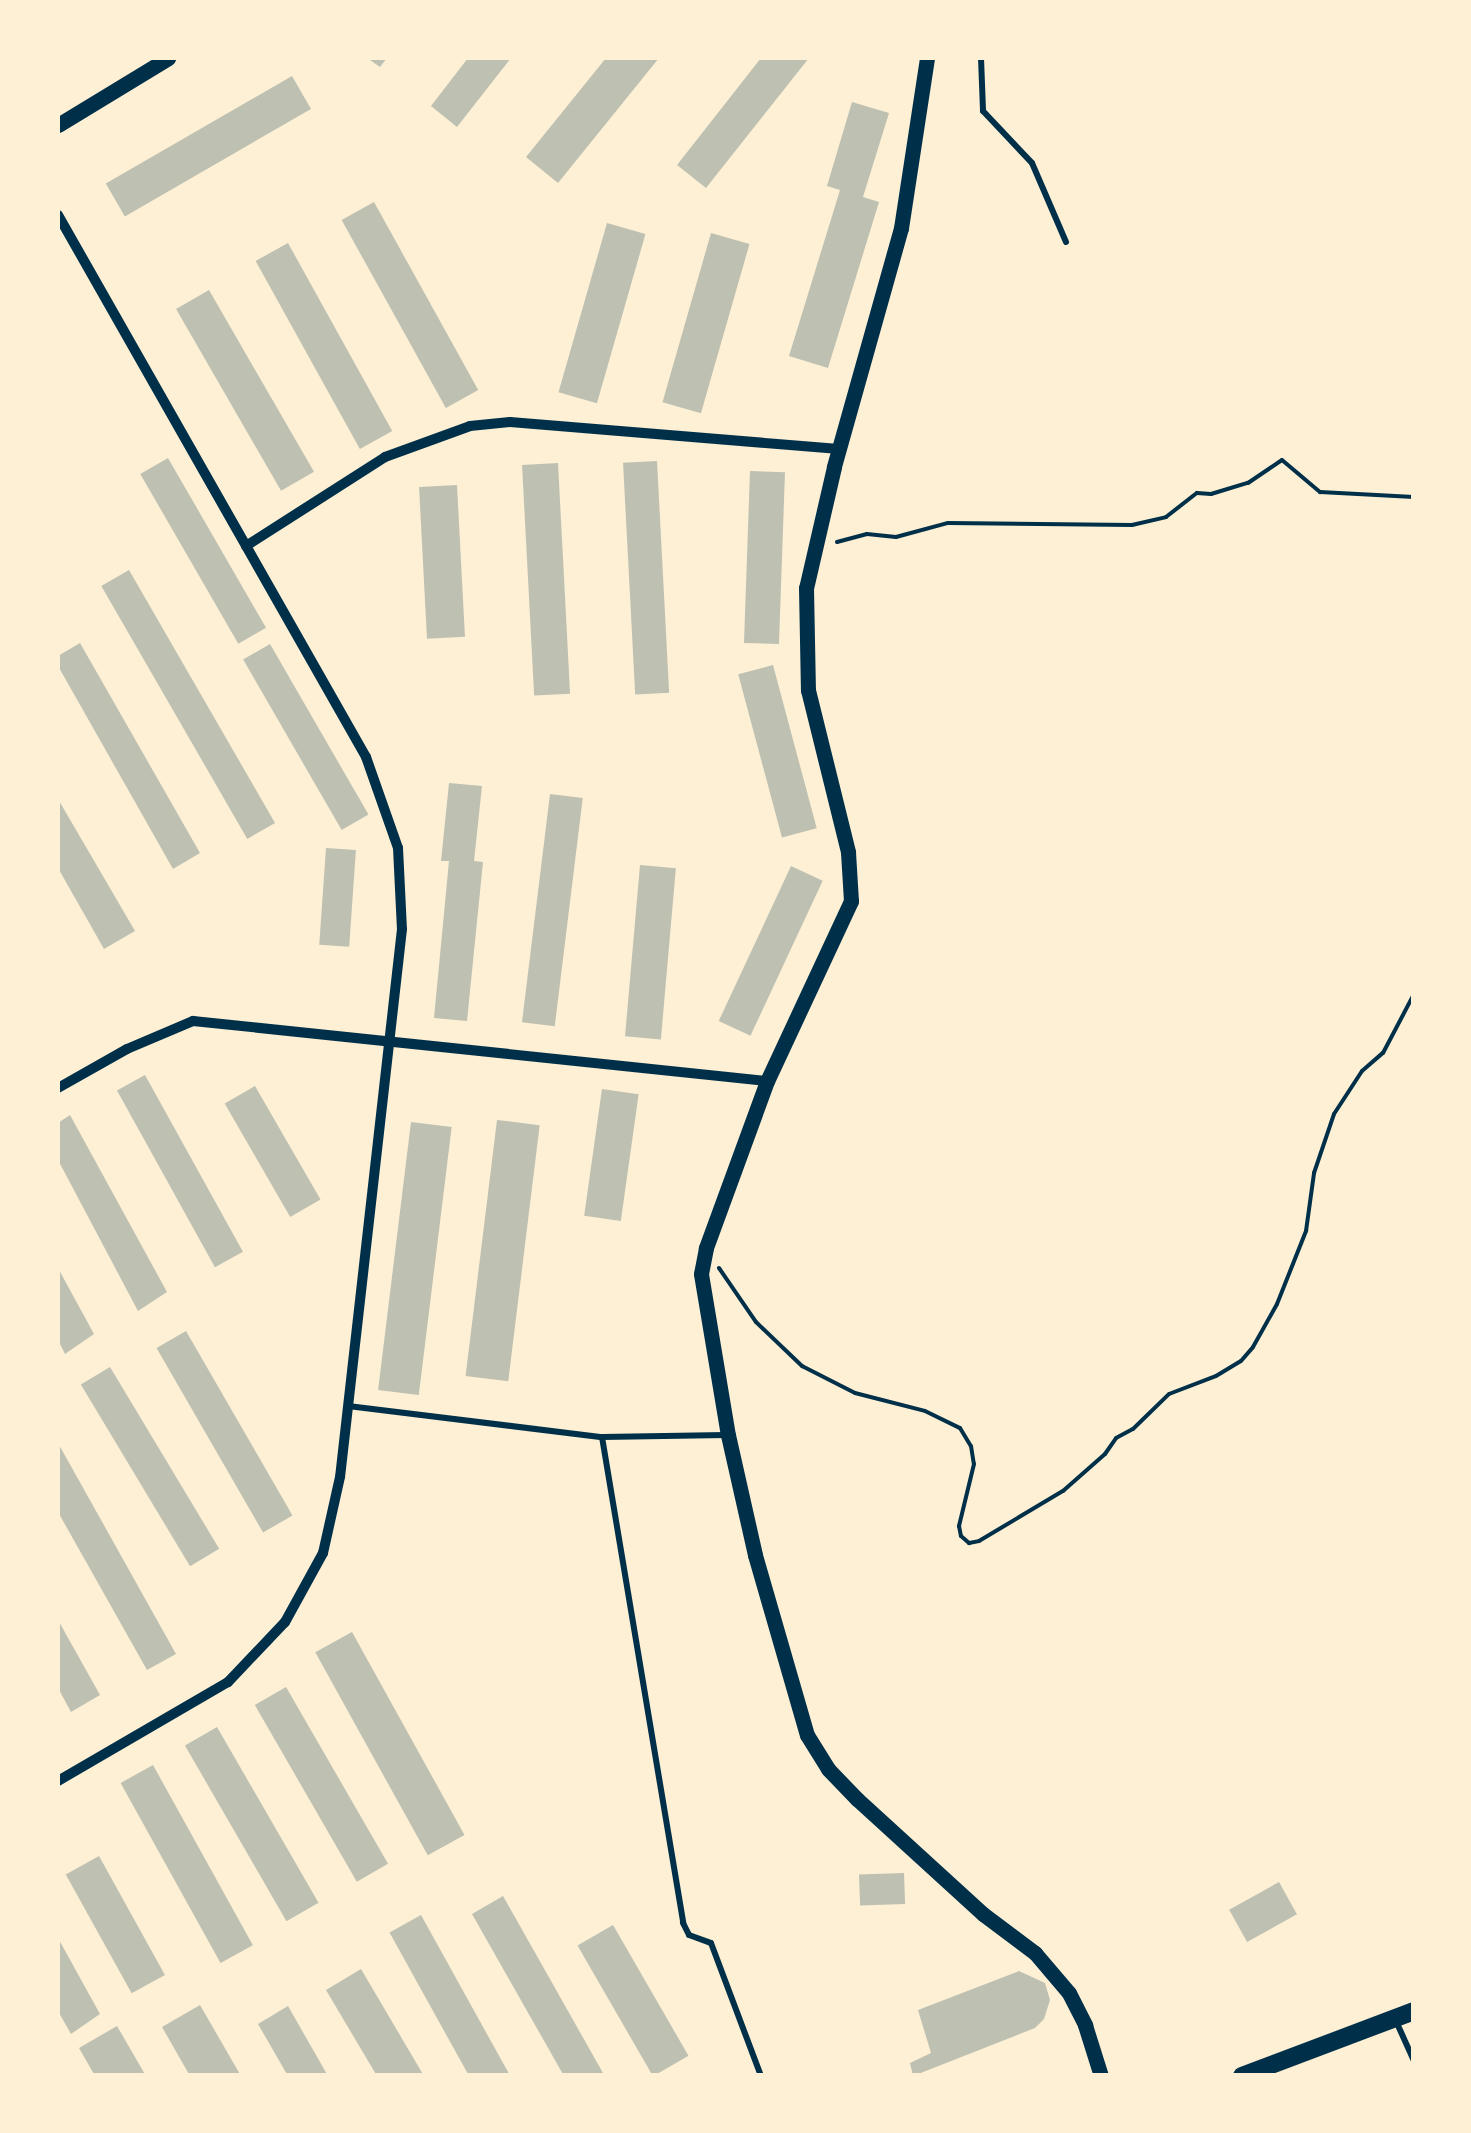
<!DOCTYPE html>
<html>
<head>
<meta charset="utf-8">
<style>
  body { margin:0 }
  #map { position:relative; width:1471px; height:2133px; overflow:hidden; background:#fdf0d5; font-family:"Alegreya Sans",sans-serif }
  div>[style] { position:absolute }
  [style*='--x'] { left:calc(var(--x)*1px); top:calc(var(--y)*1px); width:calc(var(--w)*1px); rotate:calc(var(--a)*1deg) }
  .building>* { inset:0; background:#bec0b2; transform-origin:0 0 }
  .path>* { height:4px; margin:-2px; padding:0 2px; transform-origin:2px; border-radius:2px; background:#003049 }
  .service>* { height:6px; margin:-3px; padding:0 3px; transform-origin:3px; border-radius:3px; background:#003049 }
  .minor>* { height:10px; margin:-5px; padding:0 5px; transform-origin:5px; border-radius:5px; background:#003049 }
  .tertiary>* { height:15px; margin:-7.5px; padding:0 7.5px; transform-origin:7.5px; border-radius:7.5px; background:#003049 }
  .secondary>* { height:18px; margin:-9px; padding:0 9px; transform-origin:9px; border-radius:9px; background:#003049 }
  span { translate:-50% -50%; white-space:nowrap; text-align:center; line-height:1.15; -webkit-text-stroke:10px #fdf0d5; paint-order:stroke }
  .frame { position:absolute; inset:0; border:60px solid #fdf0d5; pointer-events:none }
</style>
</head>
<body>
<div id="map">
  <div class="building">
    <i style="clip-path:polygon(367px 58px,387px 58px,380px 67px)"></i>
    <i style="clip-path:polygon(468px 58px,511px 58px,457px 127px,431px 106px)"></i>
    <i style="clip-path:polygon(606px 58px,659px 58px,558px 183px,526px 157px)"></i>
    <i style="clip-path:polygon(761px 58px,809px 58px,706px 188px,677px 165px)"></i>
    <i style="left:292px;top:76px;width:38px;height:215px;rotate:60deg"></i>
    <i style="clip-path:polygon(852px 102px,889px 113px,863px 197px,879px 202px,828px 368px,789px 356px,840px 190px,827px 186px)"></i>
    <i style="left:374px;top:202px;width:215px;height:37px;rotate:61deg"></i>
    <i style="left:607px;top:223px;width:40px;height:176px;rotate:16deg"></i>
    <i style="left:711px;top:233px;width:40px;height:176px;rotate:16deg"></i>
    <i style="left:288px;top:243px;width:215px;height:37px;rotate:61deg"></i>
    <i style="left:209px;top:290px;width:210px;height:38px;rotate:60deg"></i>
    <i style="left:168px;top:458px;width:196px;height:32px;rotate:60deg"></i>
    <i style="left:657px;top:461px;width:232px;height:34px;rotate:87deg"></i>
    <i style="left:558px;top:463px;width:231px;height:36px;rotate:87deg"></i>
    <i style="left:750px;top:471px;width:35px;height:172px;rotate:2deg"></i>
    <i style="left:457px;top:485px;width:152px;height:38px;rotate:87deg"></i>
    <i style="left:129px;top:570px;width:292px;height:32px;rotate:60deg"></i>
    <i style="clip-path:polygon(80px 643px,200px 853px,173px 869px,58px 666px,58px 656px)"></i>
    <i style="left:270px;top:644px;width:197px;height:31px;rotate:60deg"></i>
    <i style="left:773px;top:665px;width:169px;height:36px;rotate:75deg"></i>
    <i style="clip-path:polygon(449px 783px,482px 786px,474px 861px,483px 862px,467px 1021px,434px 1018px,449px 861px,441px 861px)"></i>
    <i style="left:550px;top:794px;width:33px;height:230px;rotate:7deg"></i>
    <i style="clip-path:polygon(58px 799px,135px 931px,104px 949px,58px 868px)"></i>
    <i style="left:326px;top:848px;width:30px;height:97px;rotate:4deg"></i>
    <i style="left:640px;top:865px;width:36px;height:172px;rotate:5deg"></i>
    <i style="left:791px;top:866px;width:35px;height:171px;rotate:25deg"></i>
    <i style="left:145px;top:1075px;width:202px;height:32px;rotate:61deg"></i>
    <i style="left:255px;top:1086px;width:131px;height:35px;rotate:60deg"></i>
    <i style="left:602px;top:1089px;width:37px;height:128px;rotate:8deg"></i>
    <i style="clip-path:polygon(70px 1115px,167px 1292px,138px 1311px,58px 1160px,58px 1123px)"></i>
    <i style="left:497px;top:1120px;width:43px;height:258px;rotate:7deg"></i>
    <i style="left:411px;top:1122px;width:41px;height:270px;rotate:7deg"></i>
    <i style="clip-path:polygon(58px 1268px,94px 1334px,65px 1354px,58px 1340px)"></i>
    <i style="left:186px;top:1331px;width:213px;height:34px;rotate:60deg"></i>
    <i style="left:110px;top:1367px;width:212px;height:34px;rotate:59deg"></i>
    <i style="clip-path:polygon(58px 1443px,176px 1654px,147px 1670px,58px 1512px)"></i>
    <i style="clip-path:polygon(58px 1620px,100px 1695px,71px 1712px,58px 1688px)"></i>
    <i style="left:352px;top:1632px;width:232px;height:42px;rotate:61deg"></i>
    <i style="left:286px;top:1687px;width:204px;height:36px;rotate:60deg"></i>
    <i style="left:217px;top:1727px;width:203px;height:37px;rotate:60deg"></i>
    <i style="left:153px;top:1765px;width:206px;height:37px;rotate:61deg"></i>
    <i style="left:99px;top:1856px;width:136px;height:38px;rotate:61deg"></i>
    <i style="left:904px;top:1873px;width:31px;height:45px;rotate:88deg"></i>
    <i style="left:1279px;top:1882px;width:37px;height:57px;rotate:61deg"></i>
    <i style="clip-path:polygon(503px 1896px,603px 2073px,598px 2076px,564px 2076px,472px 1914px)"></i>
    <i style="left:421px;top:1915px;width:185px;height:36px;rotate:61deg"></i>
    <i style="left:613px;top:1925px;width:151px;height:41px;rotate:60deg"></i>
    <i style="clip-path:polygon(58px 1938px,100px 2014px,71px 2034px,58px 2011px)"></i>
    <i style="clip-path:polygon(361px 1969px,424px 2076px,377px 2076px,326px 1990px)"></i>
    <i style="clip-path:polygon(1019px 1971px,1045px 1983px,1050px 2000px,1044px 2019px,1035px 2028px,913px 2076px,910px 2063px,931px 2053px,918px 2010px)"></i>
    <i style="clip-path:polygon(200px 2005px,241px 2076px,190px 2076px,162px 2027px)"></i>
    <i style="clip-path:polygon(288px 2006px,328px 2076px,288px 2076px,258px 2024px)"></i>
    <i style="clip-path:polygon(117px 2026px,146px 2076px,95px 2076px,79px 2048px)"></i>
  </div>
  <div class="path">
    <i style="--x:837;--y:542;--w:31;--a:-15"></i>
    <i style="--x:867;--y:534;--w:29;--a:6"></i>
    <i style="--x:896;--y:537;--w:54;--a:-15.1"></i>
    <i style="--x:948;--y:523;--w:184;--a:0.6"></i>
    <i style="--x:1132;--y:525;--w:35;--a:-13"></i>
    <i style="--x:1166;--y:517;--w:39;--a:-38"></i>
    <i style="--x:1197;--y:493;--w:14;--a:4"></i>
    <i style="--x:1211;--y:494;--w:39;--a:-17"></i>
    <i style="--x:1248;--y:483;--w:41;--a:-34.1"></i>
    <i style="--x:1282;--y:460;--w:50;--a:40.1"></i>
    <i style="--x:1320;--y:492;--w:94;--a:3"></i>
    <i style="--x:719;--y:1268;--w:65;--a:55.6"></i>
    <i style="--x:756;--y:1322;--w:64;--a:43.7"></i>
    <i style="--x:802;--y:1366;--w:59;--a:27"></i>
    <i style="--x:855;--y:1393;--w:72;--a:14.4"></i>
    <i style="--x:925;--y:1411;--w:39;--a:26"></i>
    <i style="--x:960;--y:1428;--w:21;--a:59"></i>
    <i style="--x:971;--y:1446;--w:18;--a:81"></i>
    <i style="--x:974;--y:1464;--w:64;--a:103.6"></i>
    <i style="--x:959;--y:1526;--w:10;--a:79"></i>
    <i style="--x:961;--y:1536;--w:11;--a:41"></i>
    <i style="--x:969;--y:1543;--w:10;--a:-11"></i>
    <i style="--x:979;--y:1541;--w:98;--a:-30.8"></i>
    <i style="--x:1063;--y:1491;--w:56;--a:-41.4"></i>
    <i style="--x:1105;--y:1454;--w:19;--a:-55"></i>
    <i style="--x:1116;--y:1438;--w:19;--a:-28"></i>
    <i style="--x:1133;--y:1429;--w:50;--a:-44.2"></i>
    <i style="--x:1169;--y:1394;--w:50;--a:-21"></i>
    <i style="--x:1216;--y:1376;--w:29;--a:-31"></i>
    <i style="--x:1241;--y:1361;--w:18;--a:-49"></i>
    <i style="--x:1253;--y:1347;--w:49;--a:-60.8"></i>
    <i style="--x:1277;--y:1304;--w:79;--a:-68.3"></i>
    <i style="--x:1306;--y:1231;--w:59;--a:-82.1"></i>
    <i style="--x:1314;--y:1173;--w:62;--a:-71.3"></i>
    <i style="--x:1334;--y:1114;--w:51;--a:-56.9"></i>
    <i style="--x:1362;--y:1071;--w:28;--a:-41"></i>
    <i style="--x:1383;--y:1053;--w:67;--a:-62.3"></i>
  </div>
  <div class="service">
    <i style="--x:981;--y:58;--w:53;--a:87.8"></i>
    <i style="--x:983;--y:111;--w:71;--a:46.7"></i>
    <i style="--x:1032;--y:163;--w:86;--a:66.7"></i>
    <i style="--x:348;--y:1406;--w:256;--a:7"></i>
    <i style="--x:602;--y:1437;--w:124;--a:-0.9"></i>
    <i style="--x:602;--y:1437;--w:493;--a:80.5"></i>
    <i style="--x:683;--y:1923;--w:13;--a:63"></i>
    <i style="--x:689;--y:1935;--w:23;--a:20"></i>
    <i style="--x:711;--y:1943;--w:142;--a:69.4"></i>
    <i style="--x:1396;--y:2021;--w:44;--a:65.8"></i>
  </div>
  <div class="minor">
    <i style="--x:58;--y:215;--w:623;--a:60.39"></i>
    <i style="--x:366;--y:757;--w:96;--a:70.6"></i>
    <i style="--x:398;--y:848;--w:81;--a:87.2"></i>
    <i style="--x:402;--y:929;--w:551;--a:96.45"></i>
    <i style="--x:340;--y:1477;--w:78;--a:102.6"></i>
    <i style="--x:323;--y:1553;--w:79;--a:118.8"></i>
    <i style="--x:285;--y:1622;--w:83;--a:133.5"></i>
    <i style="--x:228;--y:1682;--w:197;--a:149.8"></i>
    <i style="--x:246;--y:546;--w:165;--a:-32.6"></i>
    <i style="--x:385;--y:457;--w:90;--a:-20"></i>
    <i style="--x:470;--y:426;--w:40;--a:-5.7"></i>
    <i style="--x:510;--y:422;--w:330;--a:4.7"></i>
    <i style="--x:58;--y:1088;--w:79;--a:-29.5"></i>
    <i style="--x:127;--y:1049;--w:72;--a:-23"></i>
    <i style="--x:193;--y:1021;--w:577;--a:5.97"></i>
  </div>
  <div class="tertiary">
    <i style="--x:927;--y:58;--w:172;--a:98.7"></i>
    <i style="--x:901;--y:228;--w:248;--a:105.7"></i>
    <i style="--x:834;--y:467;--w:124;--a:103"></i>
    <i style="--x:806;--y:588;--w:102;--a:88.9"></i>
    <i style="--x:808;--y:690;--w:167;--a:76.1"></i>
    <i style="--x:848;--y:852;--w:49;--a:86.5"></i>
    <i style="--x:851;--y:901;--w:199;--a:115"></i>
    <i style="--x:767;--y:1081;--w:178;--a:110.1"></i>
    <i style="--x:706;--y:1248;--w:26;--a:101"></i>
    <i style="--x:701;--y:1274;--w:163;--a:80.5"></i>
    <i style="--x:728;--y:1435;--w:123;--a:77.3"></i>
    <i style="--x:755;--y:1555;--w:187;--a:73.9"></i>
    <i style="--x:807;--y:1735;--w:40;--a:58"></i>
    <i style="--x:828;--y:1769;--w:42;--a:46"></i>
    <i style="--x:857;--y:1799;--w:171;--a:42.4"></i>
    <i style="--x:983;--y:1914;--w:65;--a:36.9"></i>
    <i style="--x:1035;--y:1953;--w:52;--a:49.6"></i>
    <i style="--x:1069;--y:1993;--w:36;--a:63"></i>
    <i style="--x:1085;--y:2025;--w:53;--a:72.6"></i>
    <i style="--x:58;--y:125;--w:129;--a:-31.3"></i>
  </div>
  <div class="secondary">
    <i style="--x:1242;--y:2076;--w:184;--a:-20.7"></i>
  </div>
  <div class="frame"></div>
</div>
</body>
</html>
